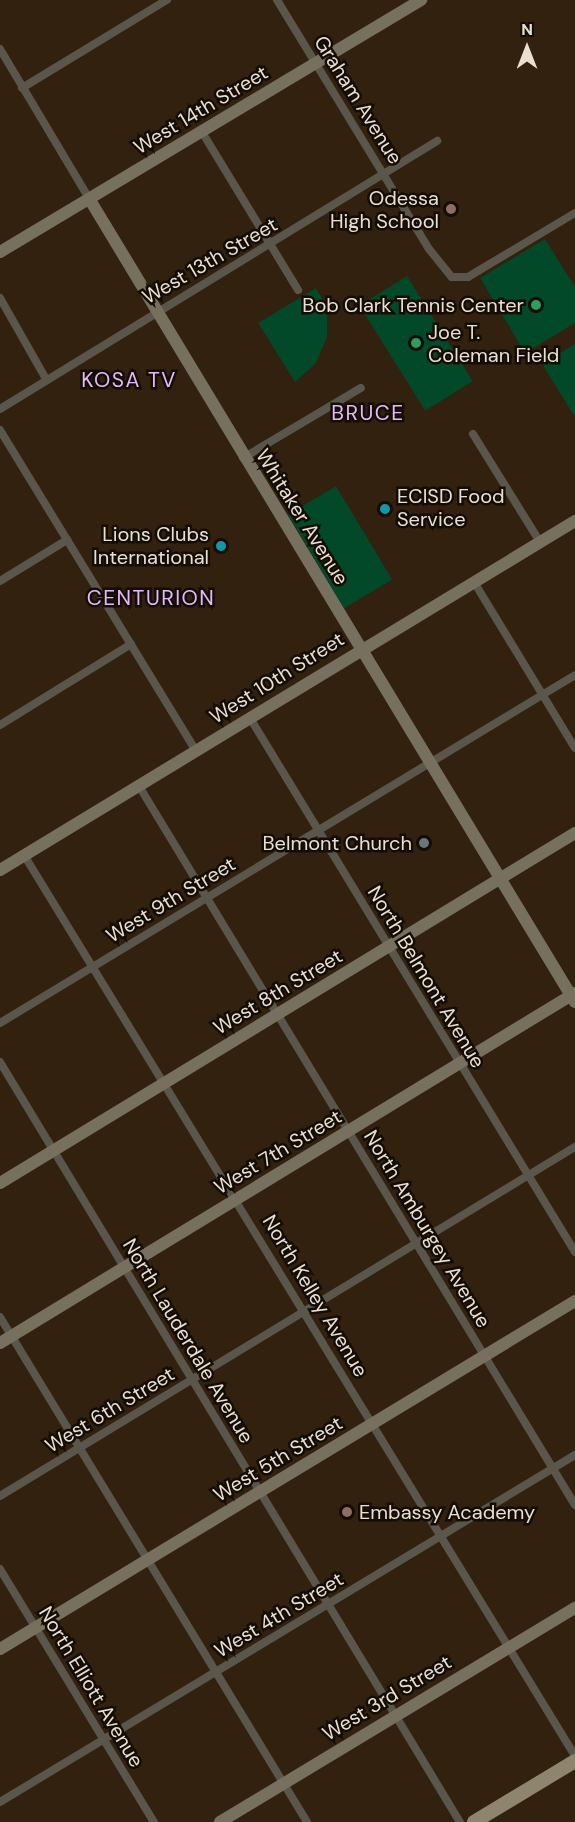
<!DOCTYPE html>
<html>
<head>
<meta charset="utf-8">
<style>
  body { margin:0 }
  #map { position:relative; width:575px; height:1822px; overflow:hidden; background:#32210e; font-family:"DM Sans",sans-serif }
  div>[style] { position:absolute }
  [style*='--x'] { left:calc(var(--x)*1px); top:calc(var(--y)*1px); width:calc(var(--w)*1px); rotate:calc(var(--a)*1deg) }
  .green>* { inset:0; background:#014929; transform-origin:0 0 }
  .street>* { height:8px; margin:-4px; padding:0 4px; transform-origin:4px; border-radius:4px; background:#5a564b }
  .secondary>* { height:12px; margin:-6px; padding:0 6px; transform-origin:6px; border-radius:6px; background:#78705f }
  .primary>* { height:14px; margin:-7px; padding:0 7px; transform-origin:7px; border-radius:7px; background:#8f856f }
  .dots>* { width:16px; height:16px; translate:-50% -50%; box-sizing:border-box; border:3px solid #140d05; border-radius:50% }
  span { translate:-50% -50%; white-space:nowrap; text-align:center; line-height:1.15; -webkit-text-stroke:5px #140d05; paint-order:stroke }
  .street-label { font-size:20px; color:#eadfd3 }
  .poi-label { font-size:20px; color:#eadfd3 }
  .right { translate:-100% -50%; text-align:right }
  .left { translate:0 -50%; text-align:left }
  .neighbourhood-label { font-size:21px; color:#e5bafb; letter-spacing:1.5px }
  .north { position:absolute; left:497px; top:18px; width:60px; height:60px; -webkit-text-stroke:4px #140d05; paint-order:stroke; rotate:0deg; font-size:16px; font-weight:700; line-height:24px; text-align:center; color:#eadfd3 }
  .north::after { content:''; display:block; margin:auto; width:21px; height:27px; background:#eadfd3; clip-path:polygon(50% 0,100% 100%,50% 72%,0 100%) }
</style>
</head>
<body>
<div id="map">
  <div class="green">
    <i style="clip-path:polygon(545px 239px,575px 287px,575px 323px,525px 353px,480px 278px)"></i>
    <i style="left:407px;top:276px;width:124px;height:56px;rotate:58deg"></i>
    <i style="clip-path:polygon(316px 288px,327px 307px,327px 337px,316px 363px,295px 382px,258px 323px)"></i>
    <i style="clip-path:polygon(575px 344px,575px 417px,542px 364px)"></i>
    <i style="left:336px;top:486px;width:109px;height:56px;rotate:59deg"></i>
  </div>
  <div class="street">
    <i style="--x:277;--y:0;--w:292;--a:58.6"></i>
    <i style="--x:429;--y:249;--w:36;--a:51"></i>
    <i style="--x:452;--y:277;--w:16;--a:0"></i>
    <i style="--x:468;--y:277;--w:125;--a:-30.9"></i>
    <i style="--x:0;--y:49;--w:176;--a:59.2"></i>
    <i style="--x:22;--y:88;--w:170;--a:-31.3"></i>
    <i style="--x:202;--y:132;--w:185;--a:58.7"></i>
    <i style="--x:0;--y:298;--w:93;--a:60.4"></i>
    <i style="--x:0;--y:409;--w:513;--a:-31.52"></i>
    <i style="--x:0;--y:430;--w:376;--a:58.6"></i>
    <i style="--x:473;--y:434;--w:127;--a:58.2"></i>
    <i style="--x:243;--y:458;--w:137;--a:-30.7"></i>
    <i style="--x:0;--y:581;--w:79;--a:-31.5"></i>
    <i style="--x:474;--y:582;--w:194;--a:58.7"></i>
    <i style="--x:250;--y:718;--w:625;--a:58.67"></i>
    <i style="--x:0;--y:725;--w:154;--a:-31.7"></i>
    <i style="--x:139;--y:786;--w:841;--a:58.77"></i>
    <i style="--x:24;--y:855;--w:1056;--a:58.55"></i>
    <i style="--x:0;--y:1023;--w:672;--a:-31.18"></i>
    <i style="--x:0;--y:1062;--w:888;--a:58.82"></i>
    <i style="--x:0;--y:1317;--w:591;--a:58.7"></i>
    <i style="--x:0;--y:1496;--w:673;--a:-31.26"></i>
    <i style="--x:0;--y:1569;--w:296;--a:58.7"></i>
    <i style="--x:0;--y:1802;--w:672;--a:-31.11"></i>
  </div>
  <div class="secondary">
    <i style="--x:90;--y:200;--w:937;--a:58.84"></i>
    <i style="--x:0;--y:252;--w:491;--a:-30.9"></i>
    <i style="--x:0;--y:870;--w:673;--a:-31.26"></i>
    <i style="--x:0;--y:1183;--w:673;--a:-31.33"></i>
    <i style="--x:0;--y:1343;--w:673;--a:-31.33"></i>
    <i style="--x:0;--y:1649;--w:672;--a:-31.18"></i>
    <i style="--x:220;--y:1822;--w:415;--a:-31.1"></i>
  </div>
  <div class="primary">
    <i style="--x:474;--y:1822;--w:118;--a:-31.1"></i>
  </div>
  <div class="dots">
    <i style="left:451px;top:209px;background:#8d6e63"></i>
    <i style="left:536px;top:305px;background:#2e9e5b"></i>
    <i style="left:416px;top:343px;background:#2e9e5b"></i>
    <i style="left:385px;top:509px;background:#0f9aa8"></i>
    <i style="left:221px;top:546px;background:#0f9aa8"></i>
    <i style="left:424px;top:843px;background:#6b7280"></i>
    <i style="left:347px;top:1512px;background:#8d6e63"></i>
  </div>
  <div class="street-label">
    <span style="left:358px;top:100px;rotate:58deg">Graham Avenue</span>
    <span style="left:201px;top:110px;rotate:-31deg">West 14th Street</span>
    <span style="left:210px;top:261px;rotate:-30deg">West 13th Street</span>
    <span style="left:302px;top:517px;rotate:58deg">Whitaker Avenue</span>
    <span style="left:277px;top:678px;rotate:-32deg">West 10th Street</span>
    <span style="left:171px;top:900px;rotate:-31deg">West 9th Street</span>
    <span style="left:426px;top:977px;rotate:59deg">North Belmont Avenue</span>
    <span style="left:278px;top:992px;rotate:-31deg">West 8th Street</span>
    <span style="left:278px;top:1152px;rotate:-31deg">West 7th Street</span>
    <span style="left:427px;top:1229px;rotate:59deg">North Amburgey Avenue</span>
    <span style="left:315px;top:1296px;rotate:59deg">North Kelley Avenue</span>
    <span style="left:188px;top:1341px;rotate:59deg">North Lauderdale Avenue</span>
    <span style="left:110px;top:1410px;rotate:-31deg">West 6th Street</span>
    <span style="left:278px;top:1459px;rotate:-31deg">West 5th Street</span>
    <span style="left:279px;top:1615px;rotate:-31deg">West 4th Street</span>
    <span style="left:91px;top:1687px;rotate:59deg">North Elliott Avenue</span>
    <span style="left:387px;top:1698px;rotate:-31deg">West 3rd Street</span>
  </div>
  <div class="poi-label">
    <span class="right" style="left:439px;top:210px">Odessa<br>High School</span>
    <span class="right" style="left:524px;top:305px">Bob Clark Tennis Center</span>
    <span class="left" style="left:428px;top:344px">Joe T.<br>Coleman Field</span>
    <span class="left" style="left:397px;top:508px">ECISD Food<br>Service</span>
    <span class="right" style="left:209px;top:546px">Lions Clubs<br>International</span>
    <span class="right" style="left:412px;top:843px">Belmont Church</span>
    <span class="left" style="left:359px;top:1512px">Embassy Academy</span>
  </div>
  <div class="neighbourhood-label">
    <span style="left:129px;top:380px">KOSA TV</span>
    <span style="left:368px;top:413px">BRUCE</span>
    <span style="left:151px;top:598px">CENTURION</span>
  </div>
  <div class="north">N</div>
</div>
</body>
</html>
